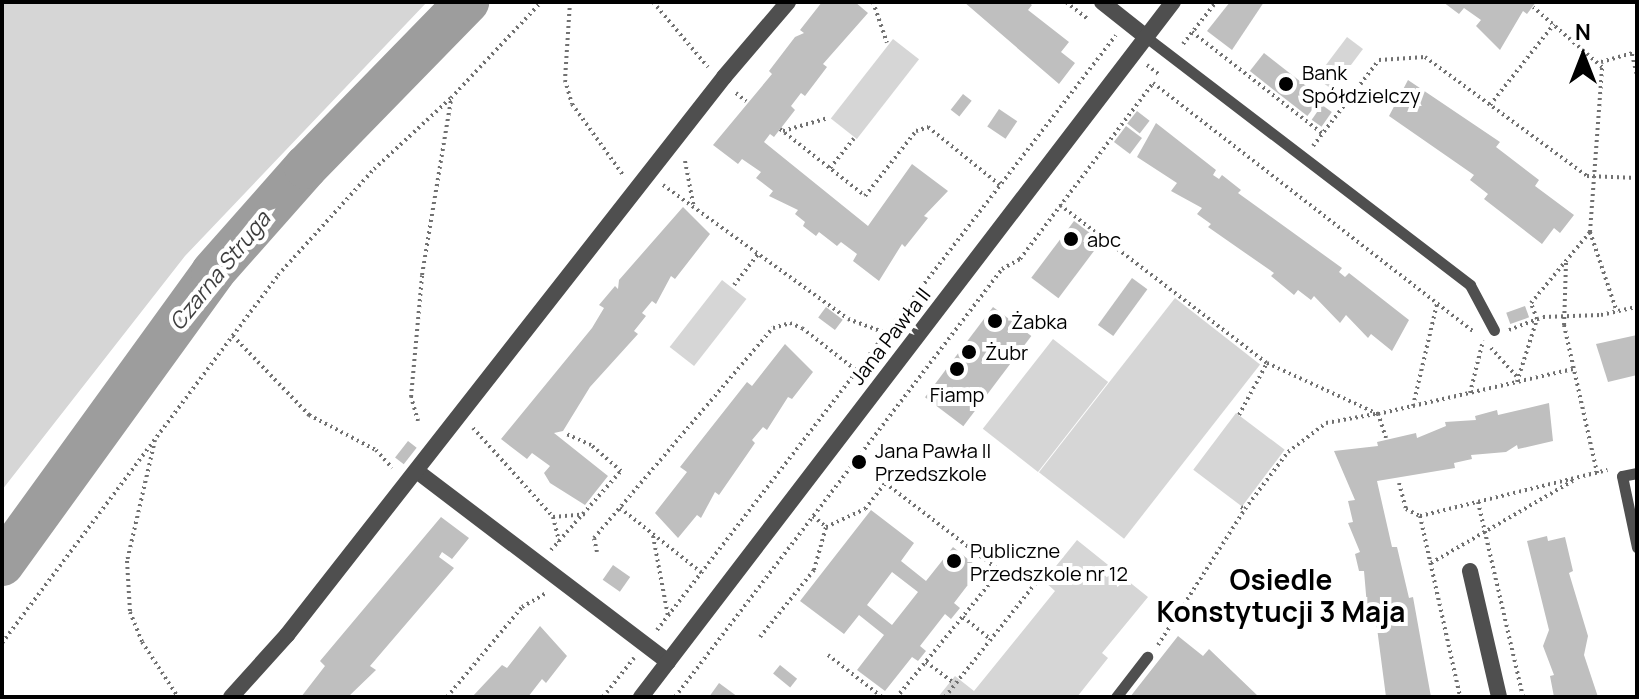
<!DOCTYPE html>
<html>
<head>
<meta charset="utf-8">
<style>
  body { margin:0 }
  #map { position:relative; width:1639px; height:699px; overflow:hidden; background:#fff; font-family:Manrope,sans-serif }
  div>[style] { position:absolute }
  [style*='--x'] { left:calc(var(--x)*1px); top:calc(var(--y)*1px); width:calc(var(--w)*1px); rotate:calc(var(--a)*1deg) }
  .green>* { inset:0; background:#d6d6d6; transform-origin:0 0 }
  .river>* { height:44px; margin:-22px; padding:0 22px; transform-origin:22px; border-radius:22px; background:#9d9d9d }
  .building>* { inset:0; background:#bfbfbf; transform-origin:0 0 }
  .path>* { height:4px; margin-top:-2px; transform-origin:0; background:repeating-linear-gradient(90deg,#717171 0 2px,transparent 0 6px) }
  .service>* { height:11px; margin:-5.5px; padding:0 5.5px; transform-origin:5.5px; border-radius:5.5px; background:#4f4f4f }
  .minor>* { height:16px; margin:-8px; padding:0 8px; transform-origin:8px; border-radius:8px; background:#4f4f4f }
  .tertiary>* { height:16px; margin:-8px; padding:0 8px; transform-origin:8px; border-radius:8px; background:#4f4f4f }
  .dots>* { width:22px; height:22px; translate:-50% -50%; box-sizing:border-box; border:4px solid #fff; border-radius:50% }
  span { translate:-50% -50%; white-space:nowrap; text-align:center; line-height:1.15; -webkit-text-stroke:8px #fff; paint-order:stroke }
  .poi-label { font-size:20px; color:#000 }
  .left { translate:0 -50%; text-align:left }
  .street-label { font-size:20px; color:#000 }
  .water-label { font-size:22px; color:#3e3e3e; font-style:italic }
  .district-label { font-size:28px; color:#000; font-weight:700 }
  .frame { position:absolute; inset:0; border:4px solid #000; pointer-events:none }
  .north { position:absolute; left:1543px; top:16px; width:80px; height:80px; -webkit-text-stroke:6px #fff; paint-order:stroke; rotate:0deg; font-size:22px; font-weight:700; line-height:32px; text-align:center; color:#000 }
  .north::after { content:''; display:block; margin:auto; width:28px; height:36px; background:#000; clip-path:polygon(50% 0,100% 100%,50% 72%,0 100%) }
</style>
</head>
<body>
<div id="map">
  <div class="green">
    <i style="clip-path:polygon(2px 2px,427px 2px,185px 256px,2px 490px)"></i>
    <i style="left:1347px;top:37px;width:20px;height:51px;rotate:37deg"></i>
    <i style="left:893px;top:39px;width:33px;height:101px;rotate:38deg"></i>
    <i style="left:722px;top:280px;width:31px;height:85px;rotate:38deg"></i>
    <i style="left:1175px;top:298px;width:108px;height:221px;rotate:38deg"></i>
    <i style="left:1053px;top:339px;width:70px;height:114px;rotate:38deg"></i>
    <i style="left:1236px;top:413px;width:61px;height:71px;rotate:37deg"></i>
    <i style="clip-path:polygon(1077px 540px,1148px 597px,1102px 653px,1108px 658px,1077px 697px,938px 697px,955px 676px,974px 691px,1055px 591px,1044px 581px)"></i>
  </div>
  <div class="river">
    <i style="--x:2;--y:564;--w:360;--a:-54.1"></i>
    <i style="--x:213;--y:272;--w:140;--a:-48.5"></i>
    <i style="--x:306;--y:167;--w:231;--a:-45.7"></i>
  </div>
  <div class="building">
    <i style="clip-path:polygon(822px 2px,855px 2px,868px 13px,823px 64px,827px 67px,805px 96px,801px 93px,791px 106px,795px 110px,774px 137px,770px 134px,764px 142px,868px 226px,912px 164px,948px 191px,924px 216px,928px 218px,905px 247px,902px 244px,879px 281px,853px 261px,857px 254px,841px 242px,837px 246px,819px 232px,816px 236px,803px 226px,805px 222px,795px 214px,798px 210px,769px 196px,773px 191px,756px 178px,761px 172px,742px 159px,738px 164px,713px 145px,772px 74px,769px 71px,795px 37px,804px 33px,800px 30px)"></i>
    <i style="clip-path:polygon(964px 2px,1028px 2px,1032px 5px,1028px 10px,1069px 42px,1061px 52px,1075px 63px,1059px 84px)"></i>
    <i style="clip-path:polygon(1230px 2px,1264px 2px,1232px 50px,1207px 31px)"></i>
    <i style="clip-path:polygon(1443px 2px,1536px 2px,1527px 14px,1523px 11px,1500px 50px,1476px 26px,1481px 20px,1464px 8px,1459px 14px)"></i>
    <i style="left:1264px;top:53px;width:73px;height:23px;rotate:38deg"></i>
    <i style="clip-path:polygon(1408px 80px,1500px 142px,1496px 147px,1539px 180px,1535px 186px,1574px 215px,1560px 233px,1554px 228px,1542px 244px,1484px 199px,1488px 194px,1470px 180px,1474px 175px,1389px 116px)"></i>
    <i style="left:963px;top:94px;width:11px;height:20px;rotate:38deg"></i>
    <i style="left:1322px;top:105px;width:12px;height:18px;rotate:35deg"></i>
    <i style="left:999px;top:109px;width:22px;height:21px;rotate:34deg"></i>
    <i style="left:1137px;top:111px;width:16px;height:16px;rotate:38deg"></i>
    <i style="clip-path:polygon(1156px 123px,1216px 170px,1213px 175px,1219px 179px,1222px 175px,1241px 190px,1238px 193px,1342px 268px,1339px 272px,1345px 277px,1349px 273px,1409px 320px,1392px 351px,1371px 334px,1368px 338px,1346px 315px,1340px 323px,1314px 296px,1311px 300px,1298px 290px,1294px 295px,1271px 276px,1274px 273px,1208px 227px,1211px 224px,1197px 214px,1202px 208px,1171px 191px,1177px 183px,1137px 157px)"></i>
    <i style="left:1126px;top:126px;width:20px;height:20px;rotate:37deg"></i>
    <i style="clip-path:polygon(683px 207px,710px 234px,675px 279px,671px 276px,656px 304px,652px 301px,642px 313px,646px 316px,634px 331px,638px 334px,590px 387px,563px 431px,554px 433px,608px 476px,585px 505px,550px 483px,544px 473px,550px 466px,532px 453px,527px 459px,501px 439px,592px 328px,604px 308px,599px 305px,615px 286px,618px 289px,619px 280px)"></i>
    <i style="left:1074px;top:221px;width:34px;height:71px;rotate:37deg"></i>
    <i style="left:1132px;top:278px;width:19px;height:58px;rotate:36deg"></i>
    <i style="left:1525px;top:306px;width:12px;height:20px;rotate:70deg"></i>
    <i style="left:826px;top:307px;width:21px;height:13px;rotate:37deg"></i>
    <i style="left:993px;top:307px;width:48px;height:113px;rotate:37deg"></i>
    <i style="clip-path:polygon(1637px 335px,1637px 375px,1608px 382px,1596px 344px)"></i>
    <i style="clip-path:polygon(785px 344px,813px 372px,792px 399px,788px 397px,767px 430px,763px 427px,752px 440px,755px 443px,719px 495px,715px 492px,701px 518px,697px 515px,678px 538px,655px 513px,687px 472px,680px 467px,747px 382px,752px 386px)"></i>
    <i style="clip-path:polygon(1549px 403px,1553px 441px,1518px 449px,1517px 445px,1506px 452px,1471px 455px,1472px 459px,1454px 463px,1455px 468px,1377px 481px,1392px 547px,1397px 547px,1409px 598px,1413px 597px,1431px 697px,1386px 697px,1374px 605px,1367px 606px,1364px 571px,1359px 571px,1355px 554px,1360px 552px,1348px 523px,1353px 522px,1348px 501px,1355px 500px,1334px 451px,1378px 446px,1377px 442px,1416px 433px,1417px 438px,1446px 426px,1445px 422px,1476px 420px,1475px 416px,1497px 410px,1498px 415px)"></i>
    <i style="left:408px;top:441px;width:11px;height:21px;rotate:38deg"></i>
    <i style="clip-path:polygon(evenodd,871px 510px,914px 543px,901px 561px,926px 581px,953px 547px,980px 569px,954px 603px,960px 608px,951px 619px,945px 614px,920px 646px,926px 651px,918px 661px,912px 657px,885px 691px,857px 670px,884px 635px,859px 615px,844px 634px,800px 601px,871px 510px,892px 572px,918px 592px,892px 625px,867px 605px,892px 572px)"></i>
    <i style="clip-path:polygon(441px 517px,469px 538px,452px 559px,442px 552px,439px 557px,454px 568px,370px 666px,376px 670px,348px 697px,301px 697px,325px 666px,320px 661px)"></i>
    <i style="clip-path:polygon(1547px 536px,1548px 541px,1565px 537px,1573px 571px,1569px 573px,1588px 636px,1584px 655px,1598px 697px,1554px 697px,1550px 676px,1554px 675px,1543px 646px,1549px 630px,1527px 541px)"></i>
    <i style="left:613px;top:565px;width:21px;height:18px;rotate:35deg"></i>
    <i style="clip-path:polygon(540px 626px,567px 656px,546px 683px,542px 679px,528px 697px,472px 697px,502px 665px,507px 668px)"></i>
    <i style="clip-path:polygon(1178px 636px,1203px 656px,1209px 649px,1259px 697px,1130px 697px)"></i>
    <i style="left:780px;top:665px;width:22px;height:11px;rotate:39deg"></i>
    <i style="clip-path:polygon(719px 683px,738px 697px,709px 697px)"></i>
  </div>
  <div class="path">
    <i style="--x:570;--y:2;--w:78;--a:93.7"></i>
    <i style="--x:565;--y:80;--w:25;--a:74"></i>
    <i style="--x:572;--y:104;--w:87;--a:54.3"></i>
    <i style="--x:653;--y:2;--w:85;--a:49.8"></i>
    <i style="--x:873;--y:2;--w:43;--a:71.1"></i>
    <i style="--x:1066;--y:2;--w:29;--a:38"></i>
    <i style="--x:1192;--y:32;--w:166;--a:37.9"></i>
    <i style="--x:1183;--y:44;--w:53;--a:-51.8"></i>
    <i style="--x:1632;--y:54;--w:23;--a:77"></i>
    <i style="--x:1601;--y:62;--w:37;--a:-16"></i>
    <i style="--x:1147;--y:65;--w:16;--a:38"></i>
    <i style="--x:736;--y:93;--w:13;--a:39"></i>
    <i style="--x:1490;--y:105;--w:103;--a:-51.7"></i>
    <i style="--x:780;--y:129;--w:108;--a:38.2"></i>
    <i style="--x:865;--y:196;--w:83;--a:-51.9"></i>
    <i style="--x:916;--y:131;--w:13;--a:-18"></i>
    <i style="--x:928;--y:127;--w:92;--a:38.9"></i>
    <i style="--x:783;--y:131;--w:47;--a:-16.1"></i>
    <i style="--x:1313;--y:146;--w:108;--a:-52.5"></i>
    <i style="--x:1379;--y:60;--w:46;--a:-3.7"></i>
    <i style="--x:1425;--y:57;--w:201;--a:36.3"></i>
    <i style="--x:1587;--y:176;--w:50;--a:2.3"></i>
    <i style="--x:685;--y:161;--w:48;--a:79.2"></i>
    <i style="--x:830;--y:168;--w:38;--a:-51"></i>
    <i style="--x:663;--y:185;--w:228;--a:35.9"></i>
    <i style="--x:848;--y:319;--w:40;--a:20.2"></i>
    <i style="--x:1060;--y:205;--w:260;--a:37.4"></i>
    <i style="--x:1267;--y:363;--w:122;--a:24.7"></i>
    <i style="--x:1590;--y:232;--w:84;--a:71.4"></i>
    <i style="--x:1566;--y:263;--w:62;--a:91.8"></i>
    <i style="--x:1564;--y:325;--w:152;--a:77.4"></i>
    <i style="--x:734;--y:285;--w:39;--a:-52"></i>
    <i style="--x:1509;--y:330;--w:36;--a:-21"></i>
    <i style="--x:1543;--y:317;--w:58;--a:-2"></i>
    <i style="--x:1601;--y:315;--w:37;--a:-13"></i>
    <i style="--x:233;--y:336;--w:110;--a:46.1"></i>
    <i style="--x:309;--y:415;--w:76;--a:27.6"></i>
    <i style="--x:376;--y:450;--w:24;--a:48"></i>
    <i style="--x:1491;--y:348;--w:38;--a:48"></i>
    <i style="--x:1517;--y:382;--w:66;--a:-72.4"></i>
    <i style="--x:1537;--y:319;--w:17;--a:-111"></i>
    <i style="--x:1531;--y:303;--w:92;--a:-50.3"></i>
    <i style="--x:1590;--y:232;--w:165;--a:-85.8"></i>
    <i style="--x:1602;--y:67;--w:91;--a:-139"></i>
    <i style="--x:1470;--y:393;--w:54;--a:-76"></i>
    <i style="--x:1413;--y:406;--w:105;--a:-76.8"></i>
    <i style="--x:1239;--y:415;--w:59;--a:-61.7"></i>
    <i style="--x:418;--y:421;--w:25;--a:-106"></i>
    <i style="--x:411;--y:397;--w:122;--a:-84.8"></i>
    <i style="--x:422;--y:275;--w:177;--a:-80.6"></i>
    <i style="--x:473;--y:428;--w:120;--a:48"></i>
    <i style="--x:553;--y:517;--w:29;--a:76"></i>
    <i style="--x:1386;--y:438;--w:25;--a:-108"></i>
    <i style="--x:1378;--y:414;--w:200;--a:-13"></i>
    <i style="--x:155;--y:440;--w:124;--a:103"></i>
    <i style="--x:127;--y:561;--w:51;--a:86.6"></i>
    <i style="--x:130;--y:612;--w:32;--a:68"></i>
    <i style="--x:142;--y:642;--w:66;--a:56.8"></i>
    <i style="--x:1399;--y:483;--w:27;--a:75"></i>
    <i style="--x:1406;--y:509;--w:16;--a:27"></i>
    <i style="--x:1420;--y:516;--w:193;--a:-13.8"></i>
    <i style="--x:1478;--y:502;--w:200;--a:77"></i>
    <i style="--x:1241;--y:507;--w:4;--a:27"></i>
    <i style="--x:1245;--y:509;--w:71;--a:-53"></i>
    <i style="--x:1288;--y:452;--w:48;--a:-37.3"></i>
    <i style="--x:1326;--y:423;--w:50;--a:-10.4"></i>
    <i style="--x:620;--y:508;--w:105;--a:38.4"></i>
    <i style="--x:813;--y:516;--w:17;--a:40"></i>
    <i style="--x:1420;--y:516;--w:185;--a:77.5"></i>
    <i style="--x:553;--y:517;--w:33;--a:-5"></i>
    <i style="--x:653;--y:536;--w:81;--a:79.4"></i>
    <i style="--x:551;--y:550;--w:106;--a:-48.5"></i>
    <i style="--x:621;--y:471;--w:40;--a:-139"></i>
    <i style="--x:591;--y:445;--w:27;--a:-156"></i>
    <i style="--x:597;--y:552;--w:14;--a:-102"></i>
    <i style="--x:594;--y:538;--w:276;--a:-49.6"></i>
    <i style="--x:773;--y:328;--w:18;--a:-16"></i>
    <i style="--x:790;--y:323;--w:13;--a:23"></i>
    <i style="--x:802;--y:328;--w:70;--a:38"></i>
    <i style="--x:1431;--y:563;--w:165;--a:-30.1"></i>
    <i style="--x:963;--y:617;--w:36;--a:39"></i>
    <i style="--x:657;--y:630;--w:751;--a:-52.35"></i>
    <i style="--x:760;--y:637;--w:86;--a:-51.1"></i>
    <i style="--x:814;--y:570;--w:45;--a:-74.4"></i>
    <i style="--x:826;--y:527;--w:43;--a:-24.8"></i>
    <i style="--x:865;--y:509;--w:33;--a:-52"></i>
    <i style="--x:885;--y:483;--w:145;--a:37.4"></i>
    <i style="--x:1000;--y:571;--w:163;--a:129.3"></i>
    <i style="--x:2;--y:643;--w:460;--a:-53.1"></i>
    <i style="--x:278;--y:275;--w:143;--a:-47.8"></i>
    <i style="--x:374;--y:169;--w:105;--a:-42.7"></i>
    <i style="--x:451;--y:98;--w:132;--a:-46.8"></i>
    <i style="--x:1158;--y:645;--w:161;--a:-57.4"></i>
    <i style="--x:828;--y:655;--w:68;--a:37.9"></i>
    <i style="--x:926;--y:662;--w:36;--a:37"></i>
    <i style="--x:447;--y:697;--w:117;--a:-50.2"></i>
    <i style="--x:522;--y:607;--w:28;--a:-30"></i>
    <i style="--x:603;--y:697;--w:50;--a:-51.5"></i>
    <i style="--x:675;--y:697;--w:539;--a:-52.62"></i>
    <i style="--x:1002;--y:269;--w:21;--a:-29"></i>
    <i style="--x:1020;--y:259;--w:221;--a:-52.9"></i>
    <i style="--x:1153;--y:83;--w:405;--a:37.8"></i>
    <i style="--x:945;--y:697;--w:151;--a:-51.5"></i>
  </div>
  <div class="service">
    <i style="--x:1146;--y:37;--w:408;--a:37.4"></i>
    <i style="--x:1470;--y:285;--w:51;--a:61.9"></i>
    <i style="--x:1637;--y:473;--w:15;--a:169"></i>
    <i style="--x:1622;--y:476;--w:73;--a:78.1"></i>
    <i style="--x:1116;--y:697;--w:51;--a:-52.2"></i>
  </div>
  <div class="minor">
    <i style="--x:1102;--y:2;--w:56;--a:38.5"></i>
    <i style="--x:418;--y:472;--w:314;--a:37.2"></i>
    <i style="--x:1470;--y:571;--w:129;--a:77"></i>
    <i style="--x:231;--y:697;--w:84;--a:-47.9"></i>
    <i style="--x:287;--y:635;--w:709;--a:-51.93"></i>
    <i style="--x:724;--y:77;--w:99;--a:-49.5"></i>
  </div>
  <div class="tertiary">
    <i style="--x:641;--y:697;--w:875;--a:-52.57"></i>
  </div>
  <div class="dots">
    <i style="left:1286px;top:84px;background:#000"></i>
    <i style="left:1071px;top:239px;background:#000"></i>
    <i style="left:995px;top:321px;background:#000"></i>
    <i style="left:969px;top:352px;background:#000"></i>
    <i style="left:957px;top:369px;background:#000"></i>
    <i style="left:859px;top:462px;background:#000"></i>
    <i style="left:954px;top:561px;background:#000"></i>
  </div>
  <div class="poi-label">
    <span class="left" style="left:1302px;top:84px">Bank<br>Spółdzielczy</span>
    <span class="left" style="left:1087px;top:239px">abc</span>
    <span class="left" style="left:1011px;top:321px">Żabka</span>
    <span class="left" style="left:985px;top:352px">Żubr</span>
    <span style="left:957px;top:394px">Fiamp</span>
    <span class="left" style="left:875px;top:462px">Jana Pawła II<br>Przedszkole</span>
    <span class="left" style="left:970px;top:562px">Publiczne<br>Przedszkole nr 12</span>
  </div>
  <div class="street-label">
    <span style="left:890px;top:336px;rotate:-52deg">Jana Pawła II</span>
  </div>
  <div class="water-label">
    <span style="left:220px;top:271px;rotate:-51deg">Czarna Struga</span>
  </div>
  <div class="district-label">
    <span style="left:1281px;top:595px">Osiedle<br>Konstytucji 3 Maja</span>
  </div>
  <div class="frame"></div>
  <div class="north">N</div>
</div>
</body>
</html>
